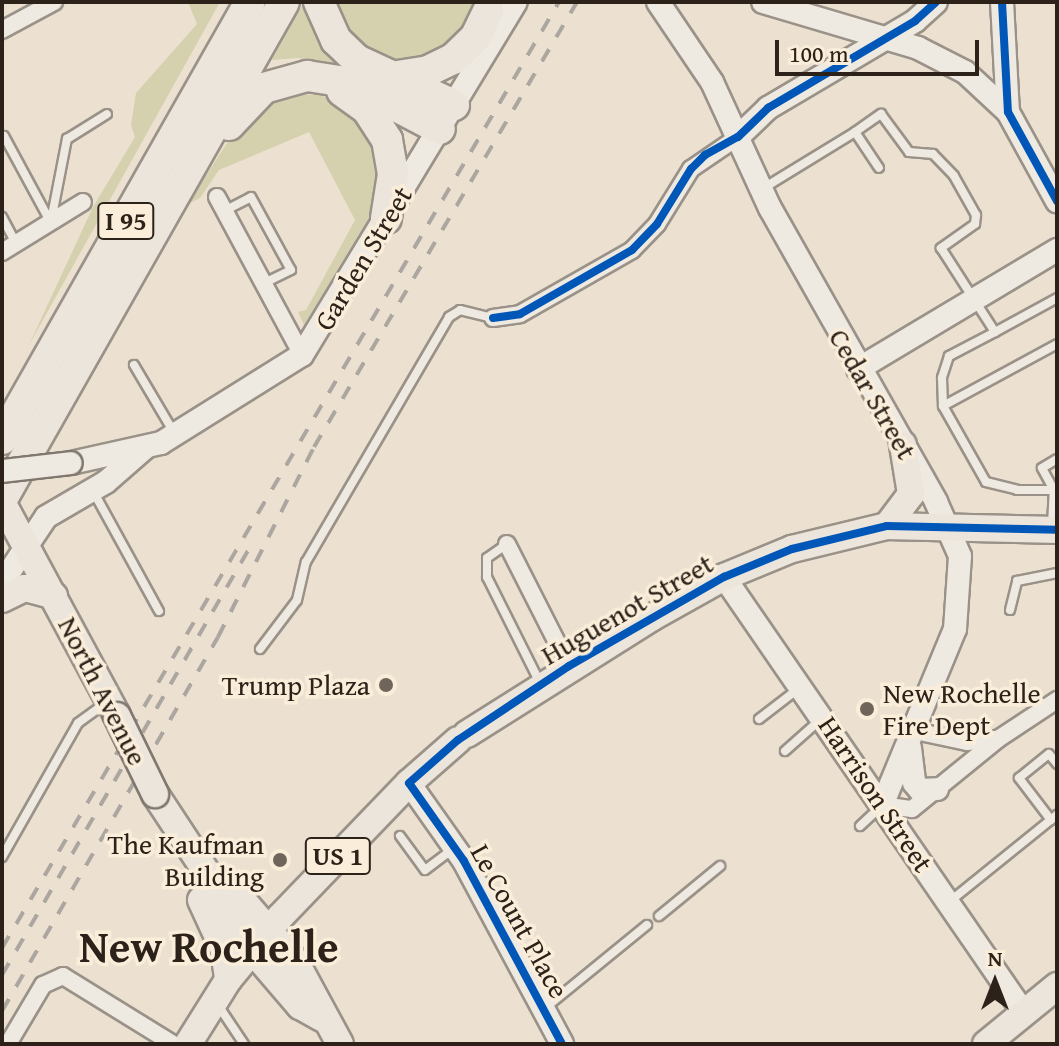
<!DOCTYPE html>
<html>
<head>
<meta charset="utf-8">
<style>
  body { margin:0 }
  #map { position:relative; width:1059px; height:1046px; overflow:hidden; background:#ece1d0; font-family:"Gentium Book Plus",serif }
  div>[style] { position:absolute }
  [style*='--x'] { left:calc(var(--x)*1px); top:calc(var(--y)*1px); width:calc(var(--w)*1px); rotate:calc(var(--a)*1deg) }
  .green>* { inset:0; background:#d5d0ad }
  .roads { filter:drop-shadow(2px 0 #9a9288) drop-shadow(-2px 0 #9a9288) drop-shadow(0 2px #9a9288) drop-shadow(0 -2px #9a9288) }
  .lane>* { height:8px; margin:-4px; padding:0 4px; transform-origin:4px; border-radius:4px; background:#efeae1 }
  .street>* { height:16px; margin:-8px; padding:0 8px; transform-origin:8px; border-radius:8px; background:#efeae1 }
  .secondary>* { height:22px; margin:-11px; padding:0 11px; transform-origin:11px; border-radius:11px; background:#efeae1 }
  .primary>* { height:26px; margin:-13px; padding:0 13px; transform-origin:13px; border-radius:13px; background:#ece5dc }
  .highway>* { height:30px; margin:-15px; padding:0 15px; transform-origin:15px; border-radius:15px; background:#ece5dc }
  .rail>* { height:4px; margin-top:-2px; transform-origin:0; background:repeating-linear-gradient(90deg,#aba69f 0 14px,transparent 0 28px) }
  .bridges { filter:drop-shadow(2px 0 #80786f) drop-shadow(-2px 0 #80786f) drop-shadow(0 2px #80786f) drop-shadow(0 -2px #80786f) }
  .secondary-bridge>* { height:22px; margin:-11px; padding:0 11px; transform-origin:11px; border-radius:11px; background:#efeae1 }
  .primary-bridge>* { height:26px; margin:-13px; padding:0 13px; transform-origin:13px; border-radius:13px; background:#ece5dc }
  .cycleway>* { height:8px; margin:-4px; padding:0 4px; transform-origin:4px; border-radius:4px; background:#0057b8 }
  .dots>* { width:22px; height:22px; translate:-50% -50%; box-sizing:border-box; border:4px solid #faedd9; border-radius:50% }
  span { translate:-50% -50%; white-space:nowrap; text-align:center; line-height:1.15; -webkit-text-stroke:7px #faedd9; paint-order:stroke }
  .shield-label span { padding:2px 6px; background:#faedd9; border:2px solid; border-radius:6px; -webkit-text-stroke-width:0 }
  .shield-label { font-size:26px; color:#2d221a; font-weight:700 }
  .street-label { font-size:28px; color:#2d221a }
  .poi-label { font-size:28px; color:#2d221a }
  .right { translate:-100% -50%; text-align:right }
  .left { translate:0 -50%; text-align:left }
  .town-label { font-size:44px; color:#2d221a; font-weight:700 }
  .frame { position:absolute; inset:0; border:4px solid #2d221a; pointer-events:none }
  .north { position:absolute; left:955px; top:942px; width:80px; height:80px; -webkit-text-stroke:6px #faedd9; paint-order:stroke; rotate:0deg; font-size:22px; font-weight:700; line-height:32px; text-align:center; color:#2d221a }
  .north::after { content:''; display:block; margin:auto; width:28px; height:36px; background:#2d221a; clip-path:polygon(50% 0,100% 100%,50% 72%,0 100%) }
  .scale { position:absolute; left:775px; top:40px; width:204px; height:36px; box-sizing:border-box; border:4px solid #2d221a; border-top:0; padding-left:10px; font-size:24px; line-height:28px; white-space:nowrap; color:#2d221a; -webkit-text-stroke:6px #faedd9; paint-order:stroke }
</style>
</head>
<body>
<div id="map">
  <div class="green">
    <i style="clip-path:polygon(188px 2px,220px 2px,29px 345px,93px 207px,135px 137px,131px 125px,136px 93px,197px 24px)"></i>
    <i style="clip-path:polygon(329px 2px,473px 2px,466px 27px,451px 44px,417px 60px,384px 60px,353px 47px)"></i>
    <i style="clip-path:polygon(303px 4px,344px 61px,341px 67px,298px 58px,272px 60px)"></i>
    <i style="clip-path:polygon(288px 94px,320px 95px,345px 105px,379px 152px,371px 214px,304px 325px,298px 312px,306px 310px,355px 220px,309px 132px,219px 170px,200px 198px,188px 204px,232px 135px,259px 106px)"></i>
  </div>
  <div class="roads">
    <div class="lane">
      <i style="--x:855;--y:132;--w:32;--a:-35"></i>
      <i style="--x:881;--y:114;--w:47;--a:53.6"></i>
      <i style="--x:909;--y:152;--w:24;--a:5"></i>
      <i style="--x:933;--y:154;--w:30;--a:46"></i>
      <i style="--x:954;--y:176;--w:45;--a:60.6"></i>
      <i style="--x:976;--y:215;--w:9;--a:96"></i>
      <i style="--x:975;--y:224;--w:42;--a:144.8"></i>
      <i style="--x:941;--y:248;--w:100;--a:57.3"></i>
      <i style="--x:995;--y:332;--w:71;--a:-28.7"></i>
      <i style="--x:4;--y:136;--w:97;--a:61.6"></i>
      <i style="--x:762;--y:189;--w:109;--a:-31.5"></i>
      <i style="--x:855;--y:132;--w:43;--a:56.3"></i>
      <i style="--x:224;--y:211;--w:30;--a:-27"></i>
      <i style="--x:251;--y:197;--w:83;--a:61.3"></i>
      <i style="--x:291;--y:270;--w:30;--a:154"></i>
      <i style="--x:2;--y:217;--w:30;--a:62"></i>
      <i style="--x:51;--y:221;--w:84;--a:-79"></i>
      <i style="--x:67;--y:139;--w:47;--a:-32"></i>
      <i style="--x:995;--y:332;--w:52;--a:152.4"></i>
      <i style="--x:949;--y:356;--w:23;--a:108"></i>
      <i style="--x:942;--y:378;--w:28;--a:88"></i>
      <i style="--x:943;--y:406;--w:87;--a:60.5"></i>
      <i style="--x:986;--y:482;--w:32;--a:14"></i>
      <i style="--x:1017;--y:490;--w:40;--a:0"></i>
      <i style="--x:134;--y:365;--w:77;--a:59.4"></i>
      <i style="--x:943;--y:406;--w:130;--a:-28.5"></i>
      <i style="--x:93;--y:491;--w:137;--a:61.2"></i>
      <i style="--x:1052;--y:525;--w:35;--a:-87"></i>
      <i style="--x:1054;--y:490;--w:25;--a:-119"></i>
      <i style="--x:1042;--y:468;--w:17;--a:-31"></i>
      <i style="--x:507;--y:544;--w:24;--a:145"></i>
      <i style="--x:487;--y:558;--w:19;--a:90"></i>
      <i style="--x:487;--y:577;--w:119;--a:63.4"></i>
      <i style="--x:1010;--y:610;--w:30;--a:-76"></i>
      <i style="--x:1017;--y:581;--w:41;--a:-11.3"></i>
      <i style="--x:260;--y:649;--w:61;--a:-52.9"></i>
      <i style="--x:297;--y:600;--w:39;--a:-77"></i>
      <i style="--x:306;--y:562;--w:284;--a:-59.7"></i>
      <i style="--x:449;--y:317;--w:13;--a:-32"></i>
      <i style="--x:460;--y:310;--w:34;--a:14"></i>
      <i style="--x:759;--y:719;--w:49;--a:-37.6"></i>
      <i style="--x:785;--y:751;--w:47;--a:-41.5"></i>
      <i style="--x:1051;--y:820;--w:53;--a:-127.3"></i>
      <i style="--x:1019;--y:778;--w:38;--a:-39"></i>
      <i style="--x:1049;--y:754;--w:13;--a:51"></i>
      <i style="--x:860;--y:826;--w:26;--a:-43"></i>
      <i style="--x:400;--y:836;--w:42;--a:53.7"></i>
      <i style="--x:425;--y:870;--w:36;--a:-37"></i>
      <i style="--x:2;--y:857;--w:154;--a:-60.4"></i>
      <i style="--x:78;--y:723;--w:32;--a:-36"></i>
      <i style="--x:949;--y:902;--w:139;--a:-38.9"></i>
      <i style="--x:659;--y:916;--w:79;--a:-39.3"></i>
      <i style="--x:218;--y:1005;--w:47;--a:56.3"></i>
      <i style="--x:544;--y:1009;--w:133;--a:-39.2"></i>
    </div>
    <div class="street">
      <i style="--x:2;--y:30;--w:59;--a:-28.3"></i>
      <i style="--x:217;--y:197;--w:179;--a:61.7"></i>
      <i style="--x:2;--y:252;--w:95;--a:-31.7"></i>
      <i style="--x:493;--y:318;--w:27;--a:-8"></i>
      <i style="--x:520;--y:314;--w:129;--a:-29.7"></i>
      <i style="--x:632;--y:250;--w:36;--a:-46"></i>
      <i style="--x:657;--y:224;--w:65;--a:-58.3"></i>
      <i style="--x:691;--y:169;--w:57;--a:-34.2"></i>
      <i style="--x:507;--y:544;--w:137;--a:63.1"></i>
      <i style="--x:915;--y:731;--w:53;--a:11.9"></i>
      <i style="--x:967;--y:742;--w:31;--a:-6"></i>
      <i style="--x:882;--y:805;--w:30;--a:8"></i>
      <i style="--x:912;--y:809;--w:111;--a:-39.1"></i>
      <i style="--x:998;--y:739;--w:71;--a:-33.5"></i>
      <i style="--x:8;--y:1044;--w:69;--a:-59.3"></i>
      <i style="--x:43;--y:985;--w:22;--a:-24"></i>
      <i style="--x:63;--y:976;--w:129;--a:31.7"></i>
    </div>
    <div class="secondary">
      <i style="--x:658;--y:2;--w:97;--a:56"></i>
      <i style="--x:712;--y:82;--w:139;--a:65.3"></i>
      <i style="--x:770;--y:208;--w:338;--a:60.5"></i>
      <i style="--x:936;--y:502;--w:59;--a:66"></i>
      <i style="--x:960;--y:556;--w:73;--a:93.9"></i>
      <i style="--x:955;--y:629;--w:191;--a:112.5"></i>
      <i style="--x:763;--y:2;--w:162;--a:16.5"></i>
      <i style="--x:918;--y:48;--w:53;--a:27.1"></i>
      <i style="--x:965;--y:72;--w:59;--a:42.9"></i>
      <i style="--x:1008;--y:112;--w:102;--a:61.2"></i>
      <i style="--x:1002;--y:2;--w:110;--a:86.9"></i>
      <i style="--x:738;--y:137;--w:42;--a:-44"></i>
      <i style="--x:768;--y:108;--w:171;--a:-30.6"></i>
      <i style="--x:915;--y:21;--w:28;--a:-42"></i>
      <i style="--x:858;--y:369;--w:232;--a:-30.9"></i>
      <i style="--x:71;--y:463;--w:92;--a:-12.5"></i>
      <i style="--x:161;--y:443;--w:166;--a:-32"></i>
      <i style="--x:302;--y:355;--w:413;--a:-58.8"></i>
      <i style="--x:724;--y:577;--w:529;--a:55.47"></i>
      <i style="--x:2;--y:583;--w:79;--a:-56.3"></i>
      <i style="--x:46;--y:517;--w:69;--a:-30.3"></i>
      <i style="--x:106;--y:482;--w:52;--a:-41.1"></i>
      <i style="--x:910;--y:748;--w:35;--a:83"></i>
      <i style="--x:914;--y:783;--w:9;--a:49"></i>
      <i style="--x:920;--y:790;--w:17;--a:-3"></i>
      <i style="--x:409;--y:783;--w:95;--a:54.8"></i>
      <i style="--x:464;--y:861;--w:208;--a:61.8"></i>
    </div>
    <div class="primary">
      <i style="--x:2;--y:502;--w:243;--a:61.7"></i>
      <i style="--x:887;--y:526;--w:40;--a:-53"></i>
      <i style="--x:911;--y:494;--w:50;--a:-99.3"></i>
      <i style="--x:2;--y:599;--w:25;--a:-26"></i>
      <i style="--x:25;--y:588;--w:30;--a:15"></i>
      <i style="--x:467;--y:734;--w:218;--a:-32.2"></i>
      <i style="--x:651;--y:618;--w:84;--a:-29.3"></i>
      <i style="--x:724;--y:577;--w:74;--a:-22.4"></i>
      <i style="--x:792;--y:549;--w:98;--a:-13.6"></i>
      <i style="--x:887;--y:526;--w:170;--a:1.3"></i>
      <i style="--x:155;--y:794;--w:98;--a:56.6"></i>
      <i style="--x:209;--y:876;--w:27;--a:28"></i>
      <i style="--x:233;--y:889;--w:95;--a:49.3"></i>
      <i style="--x:295;--y:961;--w:94;--a:61.5"></i>
      <i style="--x:209;--y:876;--w:27;--a:75"></i>
      <i style="--x:216;--y:902;--w:60;--a:53.1"></i>
      <i style="--x:252;--y:950;--w:74;--a:49.4"></i>
      <i style="--x:300;--y:1006;--w:25;--a:29"></i>
      <i style="--x:201;--y:900;--w:55;--a:65.3"></i>
      <i style="--x:224;--y:950;--w:30;--a:82"></i>
      <i style="--x:188;--y:1044;--w:75;--a:-58"></i>
      <i style="--x:228;--y:980;--w:82;--a:-50.5"></i>
      <i style="--x:280;--y:917;--w:186;--a:-46.1"></i>
      <i style="--x:409;--y:783;--w:65;--a:-41.3"></i>
      <i style="--x:986;--y:1044;--w:92;--a:-39.2"></i>
    </div>
    <div class="highway">
      <i style="--x:319;--y:2;--w:42;--a:65.9"></i>
      <i style="--x:336;--y:40;--w:29;--a:44"></i>
      <i style="--x:357;--y:60;--w:107;--a:24.9"></i>
      <i style="--x:391;--y:77;--w:37;--a:-9"></i>
      <i style="--x:428;--y:71;--w:28;--a:-26"></i>
      <i style="--x:453;--y:59;--w:30;--a:-44"></i>
      <i style="--x:475;--y:38;--w:30;--a:-64"></i>
      <i style="--x:342;--y:91;--w:31;--a:36"></i>
      <i style="--x:367;--y:109;--w:37;--a:57"></i>
      <i style="--x:387;--y:140;--w:35;--a:80"></i>
      <i style="--x:393;--y:174;--w:45;--a:99"></i>
      <i style="--x:229;--y:125;--w:51;--a:-46.6"></i>
      <i style="--x:264;--y:88;--w:45;--a:-15.6"></i>
      <i style="--x:307;--y:76;--w:46;--a:8.8"></i>
      <i style="--x:352;--y:83;--w:99;--a:27.6"></i>
      <i style="--x:2;--y:439;--w:502;--a:-60.42"></i>
      <i style="--x:2;--y:499;--w:571;--a:-60.43"></i>
    </div>
  </div>
  <div class="rail">
    <i style="--x:2;--y:948;--w:1098;--a:-59.51"></i>
    <i style="--x:2;--y:975;--w:499;--a:-59.9"></i>
    <i style="--x:2;--y:1011;--w:432;--a:-60"></i>
    <i style="--x:218;--y:637;--w:213;--a:-63.2"></i>
    <i style="--x:314;--y:447;--w:517;--a:-59.42"></i>
  </div>
  <div class="bridges">
    <div class="secondary-bridge">
      <i style="--x:2;--y:471;--w:69;--a:-6.6"></i>
    </div>
    <div class="primary-bridge">
      <i style="--x:117;--y:716;--w:87;--a:64"></i>
    </div>
  </div>
  <div class="cycleway">
    <i style="--x:1002;--y:2;--w:110;--a:86.9"></i>
    <i style="--x:1008;--y:112;--w:102;--a:61.2"></i>
    <i style="--x:493;--y:318;--w:27;--a:-8"></i>
    <i style="--x:520;--y:314;--w:129;--a:-29.7"></i>
    <i style="--x:632;--y:250;--w:36;--a:-46"></i>
    <i style="--x:657;--y:224;--w:65;--a:-58.3"></i>
    <i style="--x:691;--y:169;--w:20;--a:-45"></i>
    <i style="--x:705;--y:155;--w:38;--a:-29"></i>
    <i style="--x:738;--y:137;--w:42;--a:-44"></i>
    <i style="--x:768;--y:108;--w:171;--a:-30.6"></i>
    <i style="--x:915;--y:21;--w:28;--a:-42"></i>
    <i style="--x:562;--y:1044;--w:208;--a:-118.2"></i>
    <i style="--x:464;--y:861;--w:95;--a:-125.2"></i>
    <i style="--x:409;--y:783;--w:65;--a:-41.3"></i>
    <i style="--x:458;--y:740;--w:133;--a:-33.7"></i>
    <i style="--x:569;--y:666;--w:179;--a:-29.9"></i>
    <i style="--x:724;--y:577;--w:74;--a:-22.4"></i>
    <i style="--x:792;--y:549;--w:98;--a:-13.6"></i>
    <i style="--x:887;--y:526;--w:170;--a:1.3"></i>
  </div>
  <div class="dots">
    <i style="left:386px;top:685px;background:#70655a"></i>
    <i style="left:867px;top:709px;background:#70655a"></i>
    <i style="left:280px;top:860px;background:#70655a"></i>
  </div>
  <div class="shield-label">
    <span style="left:126px;top:221px">I 95</span>
    <span style="left:338px;top:856px">US 1</span>
  </div>
  <div class="street-label">
    <span style="left:363px;top:258px;rotate:-59deg">Garden Street</span>
    <span style="left:873px;top:394px;rotate:60deg">Cedar Street</span>
    <span style="left:627px;top:609px;rotate:-30deg">Huguenot Street</span>
    <span style="left:103px;top:691px;rotate:63deg">North Avenue</span>
    <span style="left:876px;top:794px;rotate:56deg">Harrison Street</span>
    <span style="left:520px;top:921px;rotate:61deg">Le Count Place</span>
  </div>
  <div class="poi-label">
    <span class="right" style="left:370px;top:685px">Trump Plaza</span>
    <span class="left" style="left:883px;top:709px">New Rochelle<br>Fire Dept</span>
    <span class="right" style="left:264px;top:860px">The Kaufman<br>Building</span>
  </div>
  <div class="town-label">
    <span style="left:209px;top:946px">New Rochelle</span>
  </div>
  <div class="frame"></div>
  <div class="north">N</div>
  <div class="scale">100 m</div>
</div>
</body>
</html>
